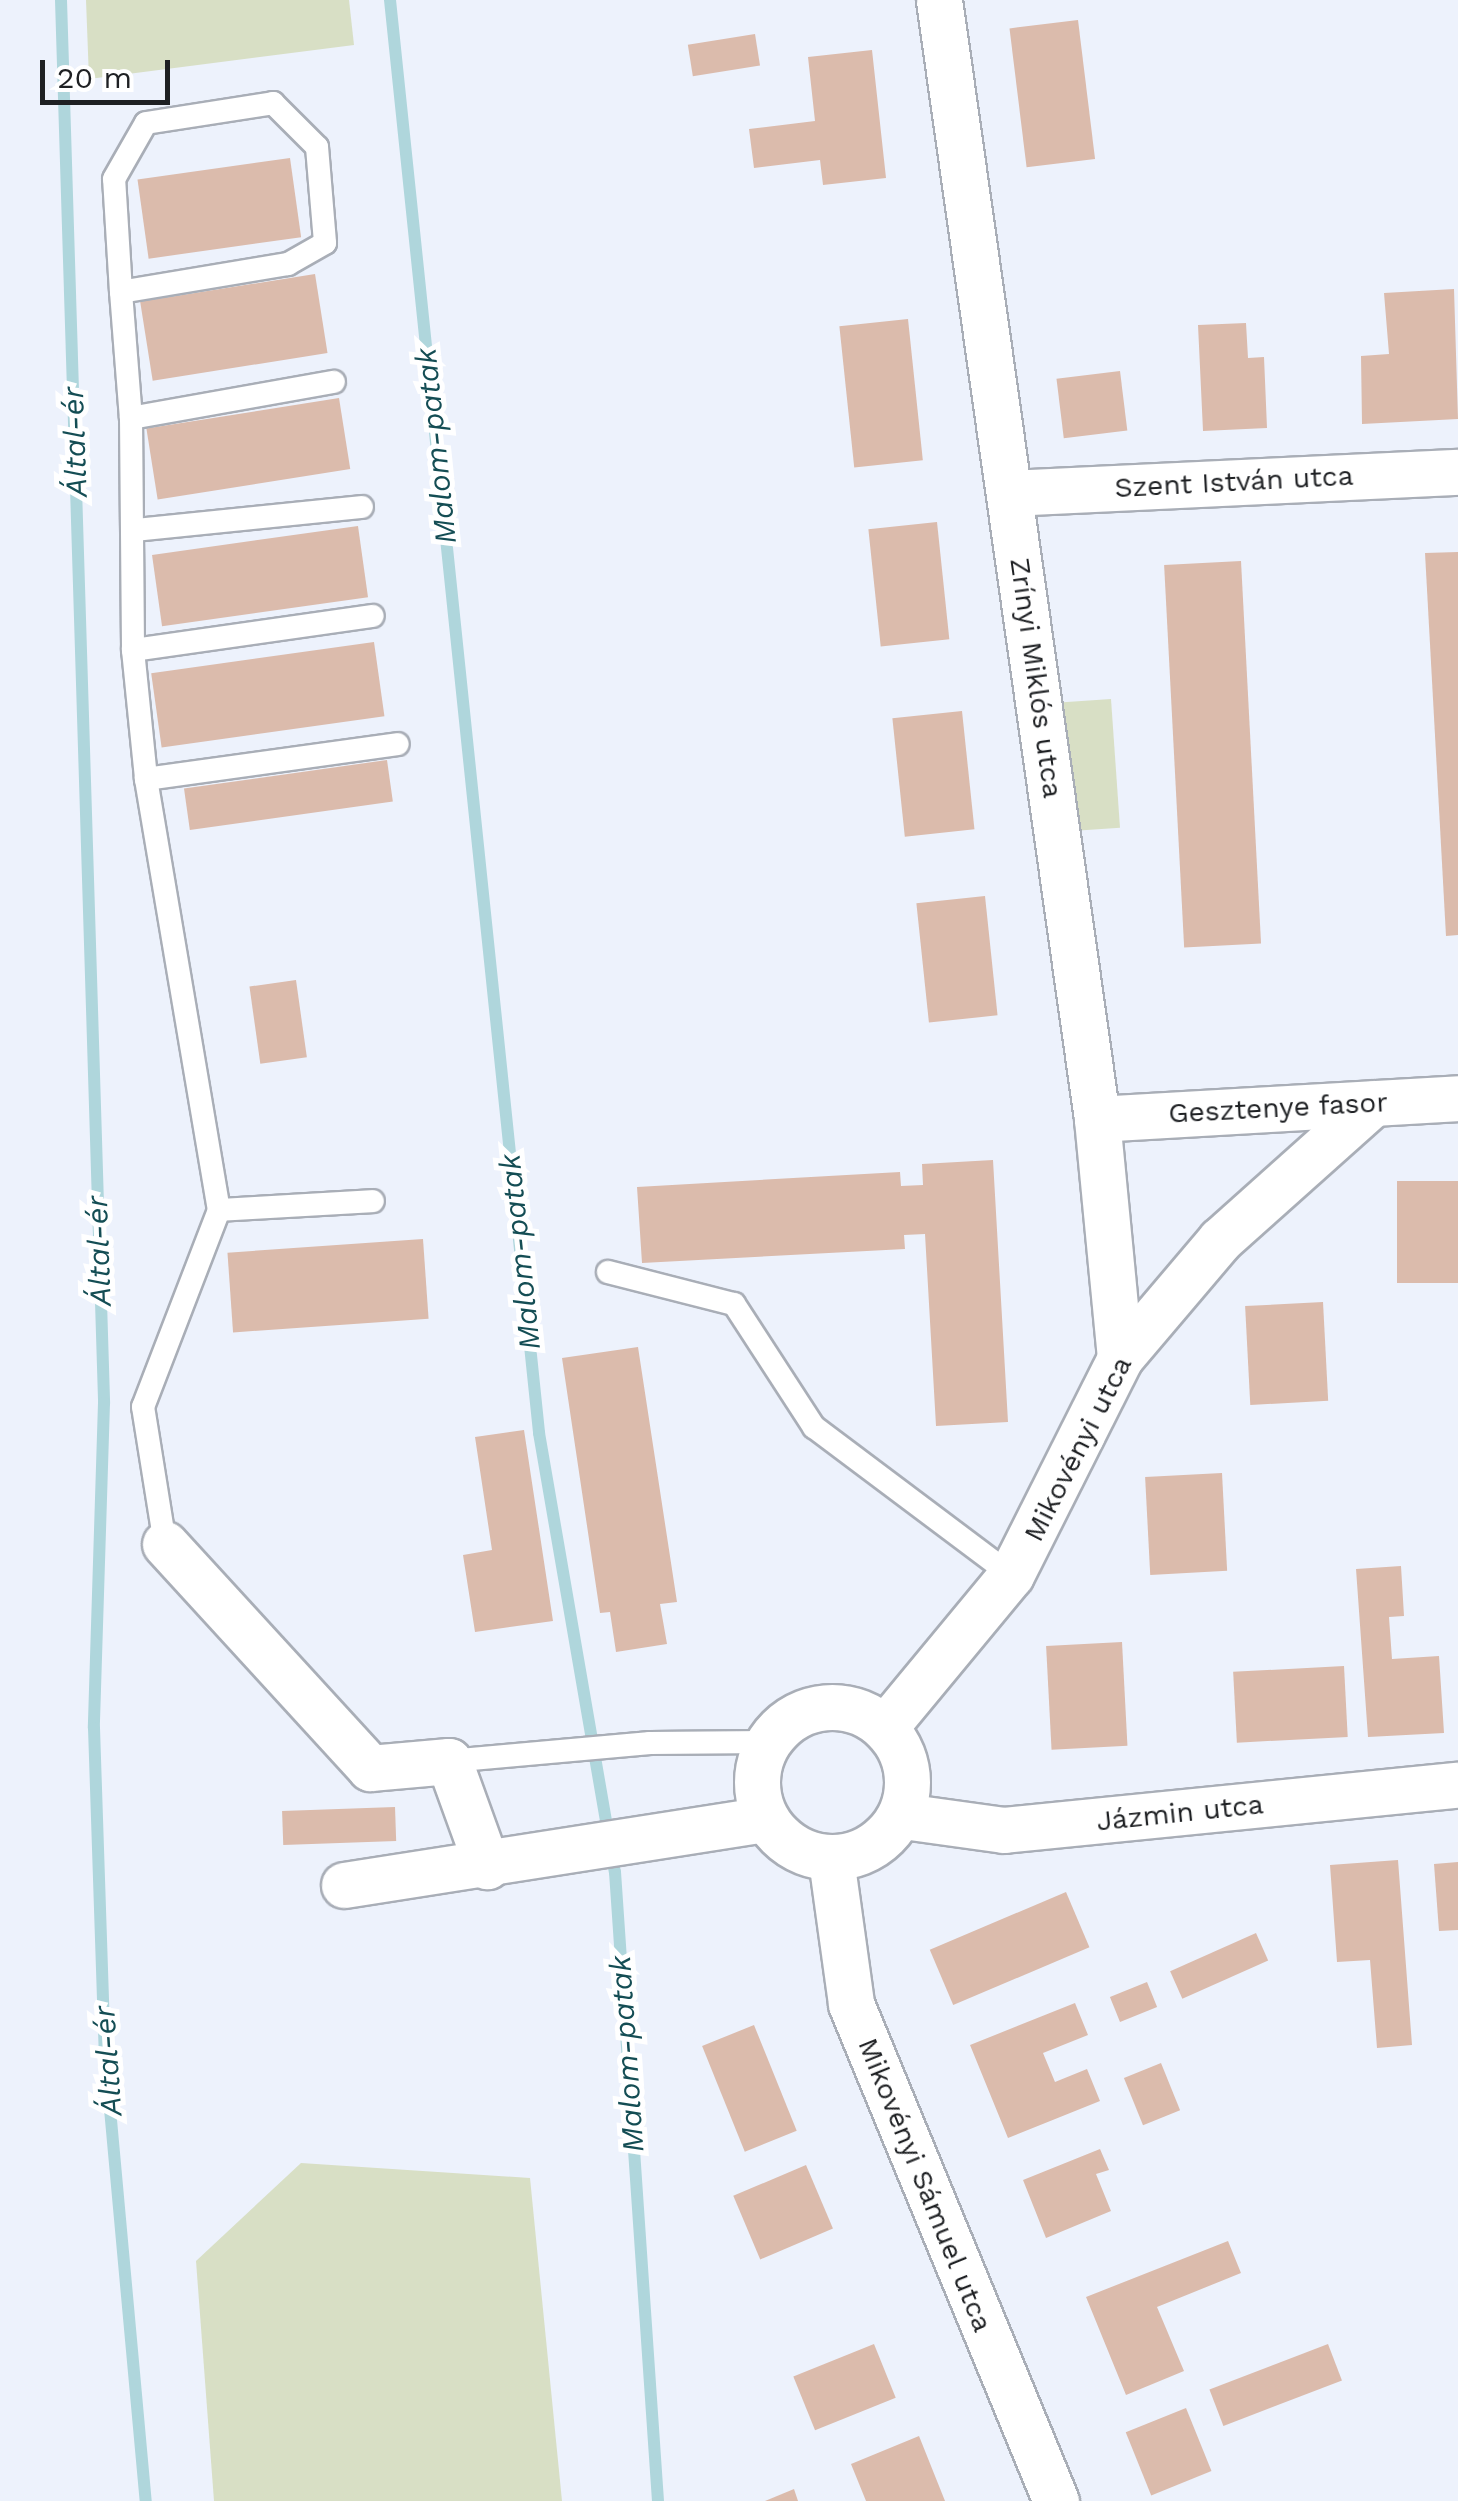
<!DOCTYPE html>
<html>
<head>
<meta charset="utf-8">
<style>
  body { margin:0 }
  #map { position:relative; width:1458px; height:2501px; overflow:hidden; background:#edf2fc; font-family:"Work Sans",sans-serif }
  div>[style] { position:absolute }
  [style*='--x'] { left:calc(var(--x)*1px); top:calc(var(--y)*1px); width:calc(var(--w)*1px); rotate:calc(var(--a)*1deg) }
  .green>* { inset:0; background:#d8dfc5; transform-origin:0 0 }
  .stream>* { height:12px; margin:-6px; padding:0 6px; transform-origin:6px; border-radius:6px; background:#afd6dc }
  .building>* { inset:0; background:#dbbbac; transform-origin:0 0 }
  .roads { filter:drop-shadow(2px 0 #a9aeb7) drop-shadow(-2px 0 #a9aeb7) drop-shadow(0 2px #a9aeb7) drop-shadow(0 -2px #a9aeb7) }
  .service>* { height:22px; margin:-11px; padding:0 11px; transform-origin:11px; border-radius:11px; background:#fff }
  .minor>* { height:45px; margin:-22.5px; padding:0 22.5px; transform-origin:22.5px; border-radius:22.5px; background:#fff }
  .minor>.ring { margin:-22.5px; padding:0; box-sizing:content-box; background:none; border:45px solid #fff; border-radius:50% }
  span { translate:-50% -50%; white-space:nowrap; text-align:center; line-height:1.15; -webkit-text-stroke:10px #fff; paint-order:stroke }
  .street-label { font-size:28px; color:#1e2023 }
  .water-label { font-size:30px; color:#144d54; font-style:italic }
  .scale { position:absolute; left:40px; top:60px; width:130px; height:45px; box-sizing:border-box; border:5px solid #1e2023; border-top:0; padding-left:12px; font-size:30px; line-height:35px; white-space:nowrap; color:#1e2023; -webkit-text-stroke:8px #fff; paint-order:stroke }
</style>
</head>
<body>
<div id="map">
  <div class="green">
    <i style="clip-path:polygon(86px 0,349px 0,354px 45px,89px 79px)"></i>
    <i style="left:1111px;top:699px;width:129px;height:59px;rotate:86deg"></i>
    <i style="clip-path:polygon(301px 2163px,530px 2178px,562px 2501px,214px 2501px,196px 2261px)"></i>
  </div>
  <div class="stream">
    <i style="--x:61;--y:0;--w:1404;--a:88.24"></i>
    <i style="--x:104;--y:1403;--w:325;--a:91.8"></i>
    <i style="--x:94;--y:1728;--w:326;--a:88.1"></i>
    <i style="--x:105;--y:2054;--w:449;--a:84.8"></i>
    <i style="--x:390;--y:0;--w:1441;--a:84.06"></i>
    <i style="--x:539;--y:1433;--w:446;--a:80.2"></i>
    <i style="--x:615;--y:1872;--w:630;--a:86.09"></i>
  </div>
  <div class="building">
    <i style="left:1078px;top:20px;width:140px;height:69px;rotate:83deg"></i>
    <i style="left:755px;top:34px;width:32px;height:68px;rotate:81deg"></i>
    <i style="clip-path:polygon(872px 50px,886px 178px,823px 185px,820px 160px,754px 168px,749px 129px,815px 121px,808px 57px)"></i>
    <i style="left:290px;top:158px;width:80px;height:154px;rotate:82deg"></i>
    <i style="left:315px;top:274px;width:80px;height:177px;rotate:81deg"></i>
    <i style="clip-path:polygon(1454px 289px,1458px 419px,1362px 424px,1361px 356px,1389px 354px,1384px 293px)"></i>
    <i style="left:908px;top:319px;width:142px;height:69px;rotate:84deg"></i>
    <i style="clip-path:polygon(1246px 323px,1248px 358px,1264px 357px,1267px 428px,1203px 431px,1198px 325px)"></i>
    <i style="left:1120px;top:371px;width:60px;height:64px;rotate:83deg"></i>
    <i style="left:339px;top:398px;width:72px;height:195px;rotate:81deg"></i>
    <i style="left:937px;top:522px;width:118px;height:69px;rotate:84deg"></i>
    <i style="left:358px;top:526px;width:72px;height:208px;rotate:82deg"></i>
    <i style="clip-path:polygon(1458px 552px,1458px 935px,1446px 936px,1425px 553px)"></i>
    <i style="left:1241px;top:561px;width:383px;height:77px;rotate:87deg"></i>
    <i style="left:374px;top:642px;width:75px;height:225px;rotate:82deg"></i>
    <i style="left:962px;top:711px;width:119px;height:70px;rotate:84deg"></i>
    <i style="left:387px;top:760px;width:42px;height:205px;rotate:82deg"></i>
    <i style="left:985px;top:896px;width:120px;height:69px;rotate:84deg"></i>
    <i style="left:296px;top:980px;width:78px;height:47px;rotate:82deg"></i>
    <i style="clip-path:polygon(993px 1160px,1008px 1422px,936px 1426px,925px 1234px,904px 1235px,905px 1249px,642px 1263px,637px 1187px,900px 1172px,901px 1186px,923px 1185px,922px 1164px)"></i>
    <i style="left:1458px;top:1181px;width:102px;height:61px;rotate:90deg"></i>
    <i style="left:423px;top:1239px;width:80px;height:196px;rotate:86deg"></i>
    <i style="left:1323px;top:1302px;width:99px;height:78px;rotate:87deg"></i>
    <i style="clip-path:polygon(638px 1347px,677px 1602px,660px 1604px,667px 1644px,616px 1652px,610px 1612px,600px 1613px,562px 1358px)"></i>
    <i style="clip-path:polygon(524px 1430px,553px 1621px,475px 1632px,463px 1555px,492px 1550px,475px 1437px)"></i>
    <i style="left:1222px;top:1473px;width:98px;height:77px;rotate:87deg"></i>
    <i style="clip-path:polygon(1401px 1566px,1404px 1616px,1389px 1617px,1392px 1659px,1439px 1656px,1444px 1733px,1368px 1737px,1356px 1569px)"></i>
    <i style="left:1122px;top:1642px;width:104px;height:76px;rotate:87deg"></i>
    <i style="left:1344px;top:1666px;width:71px;height:111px;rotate:87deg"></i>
    <i style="left:395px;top:1807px;width:34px;height:113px;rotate:88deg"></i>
    <i style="clip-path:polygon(1398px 1860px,1412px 2045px,1377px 2048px,1370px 1960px,1337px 1962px,1330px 1865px)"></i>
    <i style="clip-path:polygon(1458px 1862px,1458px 1930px,1439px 1931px,1434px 1864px)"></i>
    <i style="left:1066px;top:1892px;width:60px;height:148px;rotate:67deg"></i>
    <i style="left:1256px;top:1933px;width:30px;height:94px;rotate:66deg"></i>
    <i style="left:1147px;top:1982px;width:27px;height:40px;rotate:68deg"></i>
    <i style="clip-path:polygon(1075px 2003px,1088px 2035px,1043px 2053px,1055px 2082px,1087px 2069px,1100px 2101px,1008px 2138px,970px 2045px)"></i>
    <i style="left:754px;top:2025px;width:114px;height:56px;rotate:68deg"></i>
    <i style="left:1161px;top:2063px;width:51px;height:40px;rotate:68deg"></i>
    <i style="clip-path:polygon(1100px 2149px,1109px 2170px,1096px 2174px,1111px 2211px,1046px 2238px,1023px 2180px)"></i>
    <i style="left:806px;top:2165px;width:69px;height:79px;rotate:67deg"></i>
    <i style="clip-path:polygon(1228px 2241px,1241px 2273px,1157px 2307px,1184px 2371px,1126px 2395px,1086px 2297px)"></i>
    <i style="left:874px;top:2344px;width:58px;height:87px;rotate:68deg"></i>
    <i style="left:1328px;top:2344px;width:39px;height:127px;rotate:69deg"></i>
    <i style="left:1186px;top:2408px;width:68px;height:65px;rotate:68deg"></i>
    <i style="clip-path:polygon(919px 2436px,945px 2501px,866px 2501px,851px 2464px)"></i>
    <i style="clip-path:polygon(794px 2489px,798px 2501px,765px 2501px)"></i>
  </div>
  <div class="roads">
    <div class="service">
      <i style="--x:121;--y:292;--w:113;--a:-93.5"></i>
      <i style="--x:114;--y:179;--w:64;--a:-60.3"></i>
      <i style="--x:146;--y:123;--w:129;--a:-8.9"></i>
      <i style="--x:273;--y:103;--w:62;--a:45"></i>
      <i style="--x:317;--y:147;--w:96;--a:85.2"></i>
      <i style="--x:325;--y:243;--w:43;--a:150.4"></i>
      <i style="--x:288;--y:264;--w:169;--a:170.5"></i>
      <i style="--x:121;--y:292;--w:126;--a:85.5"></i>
      <i style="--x:131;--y:418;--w:232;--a:89.5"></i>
      <i style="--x:133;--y:650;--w:130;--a:84.2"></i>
      <i style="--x:146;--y:779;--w:437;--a:80.4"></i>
      <i style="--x:219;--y:1210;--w:154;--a:-3.3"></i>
      <i style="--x:131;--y:418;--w:206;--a:-10.1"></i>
      <i style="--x:135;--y:530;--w:228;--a:-5.8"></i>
      <i style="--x:133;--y:650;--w:242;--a:-8.1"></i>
      <i style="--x:146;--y:779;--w:254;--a:-7.9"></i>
      <i style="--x:608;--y:1272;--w:130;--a:14.3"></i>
      <i style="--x:734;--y:1304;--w:147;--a:57"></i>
      <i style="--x:814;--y:1427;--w:246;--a:36.9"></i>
      <i style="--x:165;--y:1544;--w:139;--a:-99.1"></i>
      <i style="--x:143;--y:1407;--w:211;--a:-68.9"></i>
      <i style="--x:449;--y:1761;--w:202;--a:-5.1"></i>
      <i style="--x:650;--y:1743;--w:116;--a:-0.5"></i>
    </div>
    <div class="minor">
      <i style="--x:939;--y:0;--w:1130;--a:81.96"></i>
      <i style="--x:1097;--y:1119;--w:240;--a:84.5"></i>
      <i style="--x:1010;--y:493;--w:448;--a:-2.7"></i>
      <i style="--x:1097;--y:1119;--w:362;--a:-3.3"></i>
      <i style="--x:165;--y:1544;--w:304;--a:47.5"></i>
      <i style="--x:370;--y:1768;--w:79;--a:-5.1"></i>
      <i style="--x:449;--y:1761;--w:112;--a:70.1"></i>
      <i class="ring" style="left:757px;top:1707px;width:105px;height:105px"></i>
      <i style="--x:886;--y:1726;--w:196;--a:-50.4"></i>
      <i style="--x:1011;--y:1575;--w:243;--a:-63.3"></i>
      <i style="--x:1120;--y:1358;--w:155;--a:-49.7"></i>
      <i style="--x:1220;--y:1240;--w:205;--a:-41.8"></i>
      <i style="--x:903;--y:1816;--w:102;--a:7.9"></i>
      <i style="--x:1004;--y:1830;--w:456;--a:-5.7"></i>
      <i style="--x:831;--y:1859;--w:146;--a:82.1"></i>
      <i style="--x:851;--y:2004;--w:538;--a:67.59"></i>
      <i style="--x:344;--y:1885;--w:426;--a:-8.9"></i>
    </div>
  </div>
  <div class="street-label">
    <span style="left:1234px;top:482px;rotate:-3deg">Szent István utca</span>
    <span style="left:1036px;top:678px;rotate:82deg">Zrínyi Miklós utca</span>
    <span style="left:1278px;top:1108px;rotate:-3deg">Gesztenye fasor</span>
    <span style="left:1078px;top:1449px;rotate:-63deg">Mikovényi utca</span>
    <span style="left:1180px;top:1813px;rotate:-6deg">Jázmin utca</span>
    <span style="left:925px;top:2185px;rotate:68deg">Mikovényi Sámuel utca</span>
  </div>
  <div class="water-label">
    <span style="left:75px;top:442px;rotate:-92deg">Által-ér</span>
    <span style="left:436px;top:446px;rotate:-96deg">Malom-patak</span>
    <span style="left:99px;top:1251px;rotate:-92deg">Által-ér</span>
    <span style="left:520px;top:1252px;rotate:-96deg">Malom-patak</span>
    <span style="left:627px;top:2054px;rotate:-94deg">Malom-patak</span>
    <span style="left:108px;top:2061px;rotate:-94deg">Által-ér</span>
  </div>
  <div class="scale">20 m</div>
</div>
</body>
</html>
